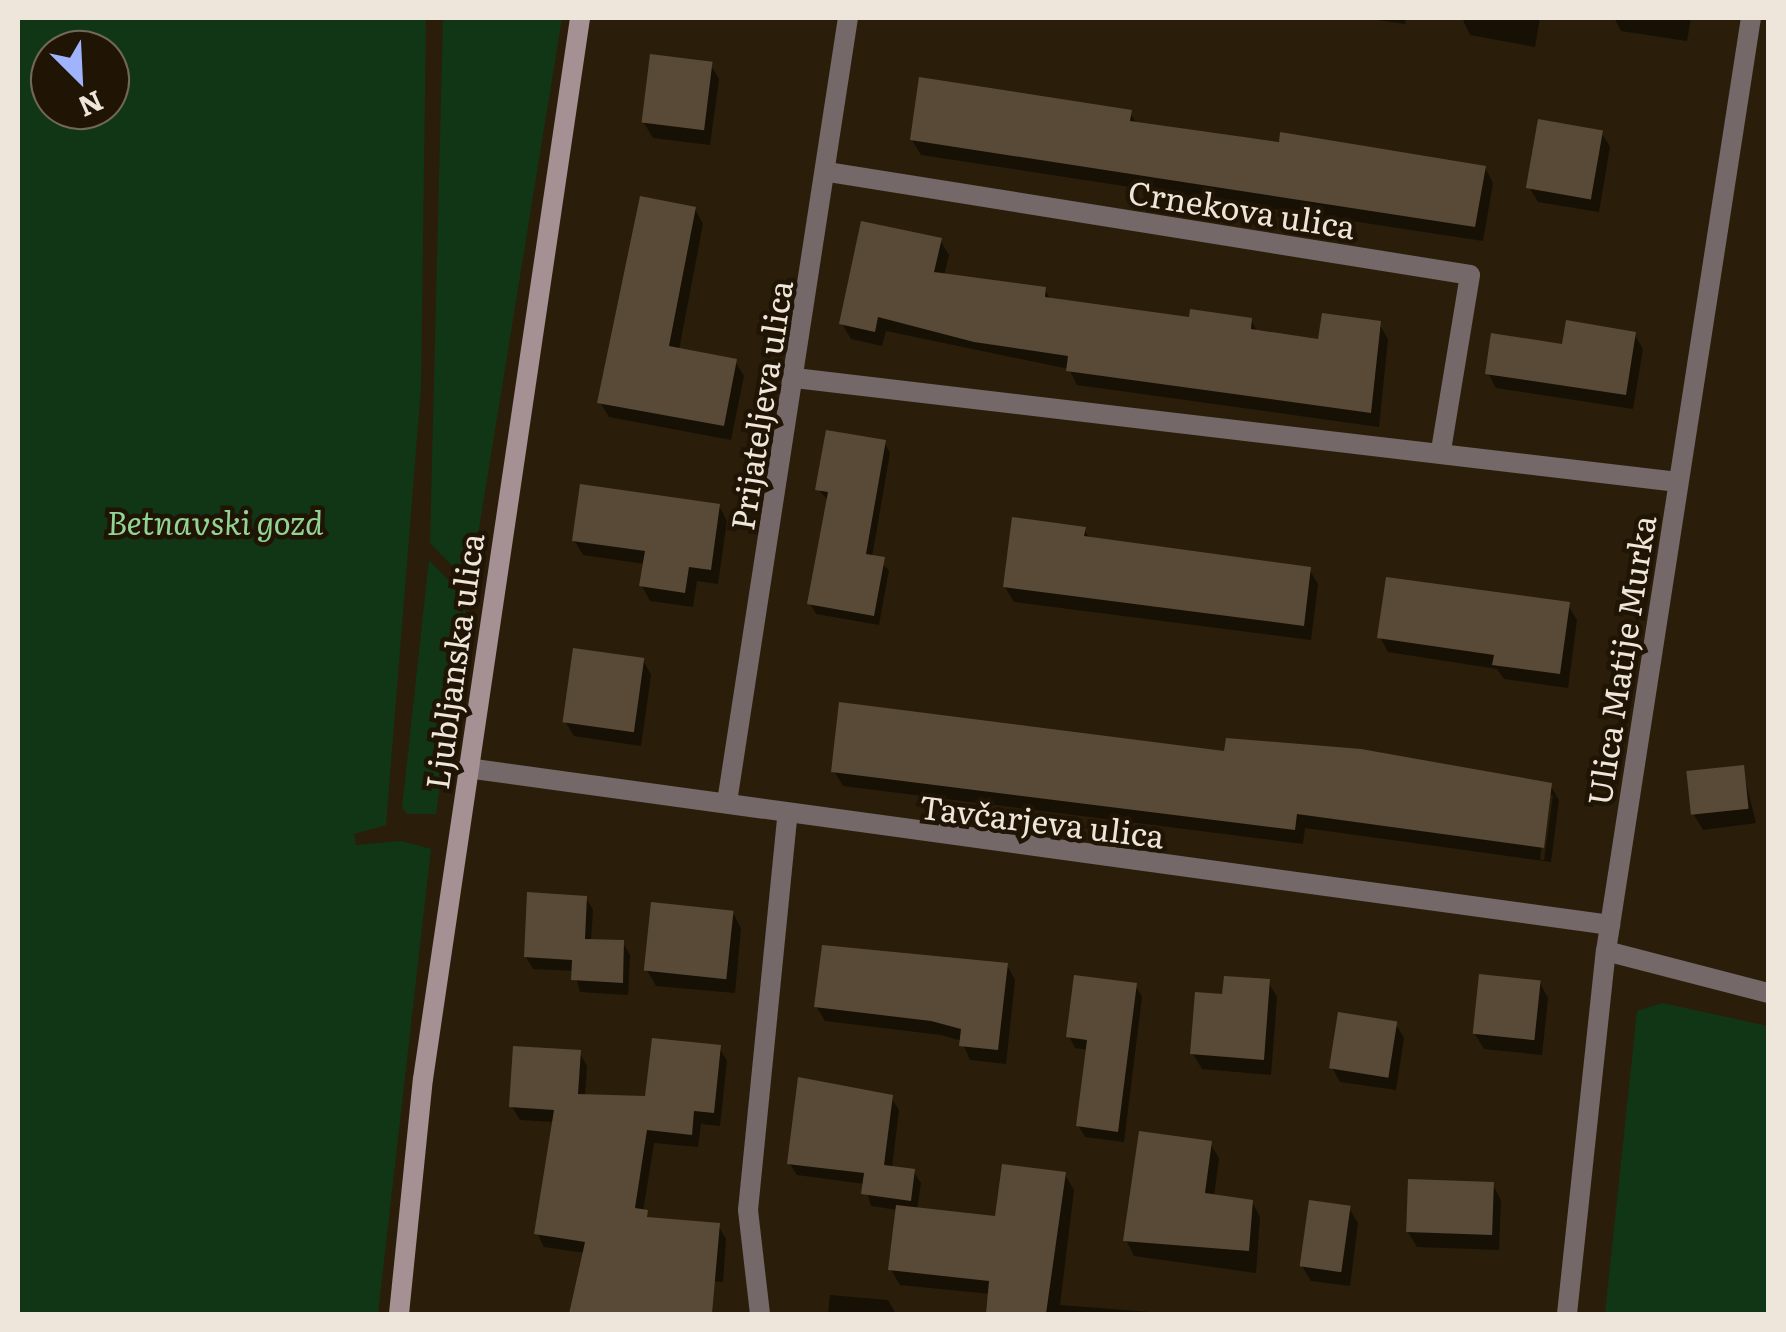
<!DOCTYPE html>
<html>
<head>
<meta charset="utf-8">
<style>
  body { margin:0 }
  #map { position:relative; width:1786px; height:1332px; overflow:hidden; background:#2a1e0b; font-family:Literata,serif }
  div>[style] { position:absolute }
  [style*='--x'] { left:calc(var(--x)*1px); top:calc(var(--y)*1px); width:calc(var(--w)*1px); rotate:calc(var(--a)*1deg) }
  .green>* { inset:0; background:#103615 }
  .shadow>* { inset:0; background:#0007 }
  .building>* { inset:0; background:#584a37; transform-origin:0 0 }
  .lane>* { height:20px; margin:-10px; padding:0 10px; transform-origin:10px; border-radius:10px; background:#746869 }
  .street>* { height:20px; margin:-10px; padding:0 10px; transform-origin:10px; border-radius:10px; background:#746869 }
  .secondary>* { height:20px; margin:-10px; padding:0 10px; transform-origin:10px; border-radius:10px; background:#a59193 }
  span { translate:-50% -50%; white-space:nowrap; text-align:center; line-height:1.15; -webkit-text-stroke:9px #201404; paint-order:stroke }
  .street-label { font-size:32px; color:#eee6da }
  .park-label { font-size:32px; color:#92d396; font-style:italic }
  .frame { position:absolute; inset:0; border:20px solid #eee6da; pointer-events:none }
  .north { position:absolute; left:30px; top:30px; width:100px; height:100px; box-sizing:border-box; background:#201404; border:2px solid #72685a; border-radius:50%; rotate:156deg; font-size:28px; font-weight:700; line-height:40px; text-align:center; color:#eee6da }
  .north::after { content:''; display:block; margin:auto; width:35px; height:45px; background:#a0b3fd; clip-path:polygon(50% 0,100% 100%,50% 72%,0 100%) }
</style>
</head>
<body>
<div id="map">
  <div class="green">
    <i style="clip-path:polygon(evenodd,18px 18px,426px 18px,421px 388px,386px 825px,354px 834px,356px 845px,401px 841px,431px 849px,378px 1314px,18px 1314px,18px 18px,110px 50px,110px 110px,50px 110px,50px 50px,110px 50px)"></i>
    <i style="clip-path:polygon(443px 18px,562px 18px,470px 584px,430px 543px)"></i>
    <i style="clip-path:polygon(429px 560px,467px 599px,436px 814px,408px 814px,402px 808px)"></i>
    <i style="clip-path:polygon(1662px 1003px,1768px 1026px,1768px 1314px,1605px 1314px,1637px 1011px)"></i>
  </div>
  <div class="shadow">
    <i style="clip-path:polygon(1364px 18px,1406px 18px,1405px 24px)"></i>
    <i style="clip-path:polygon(1462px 18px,1540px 18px,1535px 47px,1470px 35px)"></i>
    <i style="clip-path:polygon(1614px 18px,1691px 18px,1687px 41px,1621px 31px)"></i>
    <i style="clip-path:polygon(710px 64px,719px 79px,710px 145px,653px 138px,644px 123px)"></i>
    <i style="clip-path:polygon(1130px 113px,1137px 124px,1485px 168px,1493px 183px,1483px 241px,921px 155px,912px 140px)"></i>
    <i style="clip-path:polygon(1601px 132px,1610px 147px,1599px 212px,1538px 202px,1529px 187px)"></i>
    <i style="clip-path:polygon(695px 209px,703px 224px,679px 350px,735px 361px,744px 376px,731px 440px,609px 417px,600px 402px)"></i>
    <i style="clip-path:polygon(940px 240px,949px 255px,944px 276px,1045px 290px,1051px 300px,1191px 320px,1251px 320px,1258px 333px,1320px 342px,1379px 324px,1388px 339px,1379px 427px,1077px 385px,1069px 369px,886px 331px,882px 346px,851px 339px,842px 324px)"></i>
    <i style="clip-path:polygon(1634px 334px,1643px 349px,1633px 409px,1496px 388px,1488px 373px,1564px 347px)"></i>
    <i style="clip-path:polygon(884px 442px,890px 453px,872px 557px,889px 570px,879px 625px,816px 614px,810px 603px,829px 501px,818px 489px)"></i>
    <i style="clip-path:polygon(719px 506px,727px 521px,718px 584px,697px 581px,693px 607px,650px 601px,642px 586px,645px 564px,583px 555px,574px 540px)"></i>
    <i style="clip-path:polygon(1084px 529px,1090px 539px,1309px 569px,1318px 584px,1311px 640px,1014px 602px,1005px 587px)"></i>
    <i style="clip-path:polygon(1568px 605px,1577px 620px,1568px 688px,1504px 679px,1497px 669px,1388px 652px,1380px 637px)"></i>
    <i style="clip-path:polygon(643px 660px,651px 675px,641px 746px,574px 736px,565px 721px)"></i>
    <i style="clip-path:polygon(evenodd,1227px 754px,1550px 785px,1559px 800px,1551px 862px,1305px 828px,1303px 844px,843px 786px,834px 771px,1227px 754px,1548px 795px,1553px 795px,1544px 860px,1540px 860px,1548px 795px)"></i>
    <i style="clip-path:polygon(1742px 767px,1756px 823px,1703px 830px,1694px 815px)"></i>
    <i style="clip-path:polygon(586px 898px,593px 910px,591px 941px,623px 943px,630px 955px,628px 995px,580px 992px,574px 971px,533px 969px,526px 957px)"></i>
    <i style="clip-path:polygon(733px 913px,741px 928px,735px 993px,656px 986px,647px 970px)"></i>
    <i style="clip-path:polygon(1007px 965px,1015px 980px,1006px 1064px,970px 1060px,962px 1041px,941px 1035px,825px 1021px,816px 1006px)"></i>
    <i style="clip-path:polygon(1268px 982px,1277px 997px,1271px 1075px,1202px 1069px,1193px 1054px,1225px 996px)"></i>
    <i style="clip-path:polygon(1540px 983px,1548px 998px,1542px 1055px,1484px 1049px,1475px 1034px)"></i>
    <i style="clip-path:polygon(1135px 985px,1142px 997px,1124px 1142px,1085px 1137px,1078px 1125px,1088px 1050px,1075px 1048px,1069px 1036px)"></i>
    <i style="clip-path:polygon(1395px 1023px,1404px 1038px,1396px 1090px,1340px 1082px,1332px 1067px)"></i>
    <i style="clip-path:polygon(719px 1047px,727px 1061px,720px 1126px,701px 1124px,698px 1147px,654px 1143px,643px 1212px,651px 1220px,718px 1225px,726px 1239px,723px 1282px,660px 1277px,652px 1314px,572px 1314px,585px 1253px,544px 1247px,537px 1233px,554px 1122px,520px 1120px,512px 1107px,579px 1052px,587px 1066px,585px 1097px,647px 1099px)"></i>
    <i style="clip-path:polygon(800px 1080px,891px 1098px,899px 1110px,892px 1168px,913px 1171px,921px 1183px,917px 1210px,997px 1219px,1065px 1175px,1074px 1190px,1060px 1305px,1176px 1314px,989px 1314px,991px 1294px,900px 1285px,891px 1270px,898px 1210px,871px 1206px,865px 1184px,797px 1175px,789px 1163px)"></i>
    <i style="clip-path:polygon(1210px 1143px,1219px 1158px,1214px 1197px,1252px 1202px,1260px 1217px,1256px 1273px,1134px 1256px,1126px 1240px)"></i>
    <i style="clip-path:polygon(1493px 1185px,1501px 1200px,1499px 1250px,1417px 1247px,1408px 1232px)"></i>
    <i style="clip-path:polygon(1349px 1208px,1358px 1223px,1350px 1286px,1311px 1281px,1302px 1266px)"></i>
    <i style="clip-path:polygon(830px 1295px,888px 1300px,896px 1314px,828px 1314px)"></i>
  </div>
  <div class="building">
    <i style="left:650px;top:54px;width:63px;height:69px;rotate:7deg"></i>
    <i style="clip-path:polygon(919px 77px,1132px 110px,1130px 121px,1279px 142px,1280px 132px,1486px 166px,1475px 227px,910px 140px)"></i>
    <i style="left:1538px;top:119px;width:66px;height:70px;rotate:10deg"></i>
    <i style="clip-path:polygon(640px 196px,696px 207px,669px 346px,737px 359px,724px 426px,597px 403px)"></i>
    <i style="clip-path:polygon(861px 221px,942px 238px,934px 272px,1046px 287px,1045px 297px,1189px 317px,1190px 309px,1252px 318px,1251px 329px,1318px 339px,1322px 313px,1381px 321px,1371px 413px,1066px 371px,1068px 356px,974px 342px,878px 317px,875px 332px,839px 324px)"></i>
    <i style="clip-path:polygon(1566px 320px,1636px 332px,1626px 395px,1485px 374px,1491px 333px,1562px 344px)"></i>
    <i style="clip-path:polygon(826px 430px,886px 440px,866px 554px,885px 557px,874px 616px,807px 604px,828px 492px,815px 490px)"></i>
    <i style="clip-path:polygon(580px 484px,720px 504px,711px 570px,689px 567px,685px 593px,639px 586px,645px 551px,572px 541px)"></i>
    <i style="clip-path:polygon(1012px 517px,1086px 527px,1084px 536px,1311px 567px,1304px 626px,1003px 587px)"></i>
    <i style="clip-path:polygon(1386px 577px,1570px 602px,1560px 674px,1492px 665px,1494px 655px,1377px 638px)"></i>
    <i style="left:573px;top:648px;width:72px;height:75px;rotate:8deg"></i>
    <i style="clip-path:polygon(839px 702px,1224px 751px,1226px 738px,1361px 749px,1552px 783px,1544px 848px,1297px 814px,1295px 830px,831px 772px)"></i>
    <i style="left:1744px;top:765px;width:44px;height:58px;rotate:84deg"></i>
    <i style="clip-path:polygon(527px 892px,587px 896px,585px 939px,624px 940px,623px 983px,571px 980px,572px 960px,524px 957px)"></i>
    <i style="left:651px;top:902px;width:83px;height:69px;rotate:6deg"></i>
    <i style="clip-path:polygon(822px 945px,1008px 963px,998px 1050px,959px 1046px,961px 1029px,931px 1021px,814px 1007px)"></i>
    <i style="left:1479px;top:974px;width:62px;height:60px;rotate:6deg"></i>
    <i style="clip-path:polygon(1074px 975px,1137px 983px,1118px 1132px,1076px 1126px,1087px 1040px,1066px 1037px)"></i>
    <i style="clip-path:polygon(1224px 976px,1270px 979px,1264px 1060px,1190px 1054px,1195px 992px,1222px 994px)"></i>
    <i style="left:1338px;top:1012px;width:60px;height:57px;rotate:9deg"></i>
    <i style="clip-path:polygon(652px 1038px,721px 1045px,714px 1113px,694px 1111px,692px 1135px,647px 1130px,635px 1208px,648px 1210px,647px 1217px,720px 1223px,712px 1314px,569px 1314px,585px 1242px,534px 1234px,554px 1110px,509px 1107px,513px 1046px,581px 1050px,578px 1094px,645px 1096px)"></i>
    <i style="clip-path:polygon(798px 1077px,893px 1095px,884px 1165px,915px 1169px,911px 1201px,861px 1194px,864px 1173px,787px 1164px)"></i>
    <i style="clip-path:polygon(1139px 1131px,1212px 1141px,1205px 1193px,1253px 1200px,1249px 1251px,1123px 1241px)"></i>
    <i style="clip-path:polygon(1002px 1164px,1066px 1172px,1046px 1314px,986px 1314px,989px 1281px,888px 1270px,896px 1205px,995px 1216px)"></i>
    <i style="left:1408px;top:1179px;width:86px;height:53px;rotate:2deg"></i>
    <i style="left:1309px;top:1200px;width:42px;height:67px;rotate:8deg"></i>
  </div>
  <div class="lane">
    <i style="--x:1606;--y:951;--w:167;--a:14.5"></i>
  </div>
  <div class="street">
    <i style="--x:828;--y:172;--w:650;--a:9.11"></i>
    <i style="--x:1470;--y:275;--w:178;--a:99.4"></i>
    <i style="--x:795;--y:378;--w:889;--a:6.72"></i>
    <i style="--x:467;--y:768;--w:1154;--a:7.82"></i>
    <i style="--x:727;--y:802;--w:793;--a:-81.23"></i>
    <i style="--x:760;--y:1314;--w:105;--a:-96.6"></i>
    <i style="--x:748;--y:1210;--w:395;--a:-84.3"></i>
    <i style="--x:1567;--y:1314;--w:365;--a:-83.9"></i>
    <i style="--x:1606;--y:951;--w:944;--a:-81.17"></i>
  </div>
  <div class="secondary">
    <i style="--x:399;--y:1314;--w:236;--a:-84.2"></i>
    <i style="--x:423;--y:1079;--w:1073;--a:-81.58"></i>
  </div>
  <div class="street-label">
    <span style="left:1242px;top:208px;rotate:9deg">Crnekova ulica</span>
    <span style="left:760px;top:405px;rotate:-81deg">Prijateljeva ulica</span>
    <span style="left:1620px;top:660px;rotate:-81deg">Ulica Matije Murka</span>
    <span style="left:453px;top:661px;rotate:-82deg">Ljubljanska ulica</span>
    <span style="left:1042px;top:820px;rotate:7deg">Tavčarjeva ulica</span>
  </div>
  <div class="park-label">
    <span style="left:215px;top:521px">Betnavski gozd</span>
  </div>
  <div class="frame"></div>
  <div class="north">N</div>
</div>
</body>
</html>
